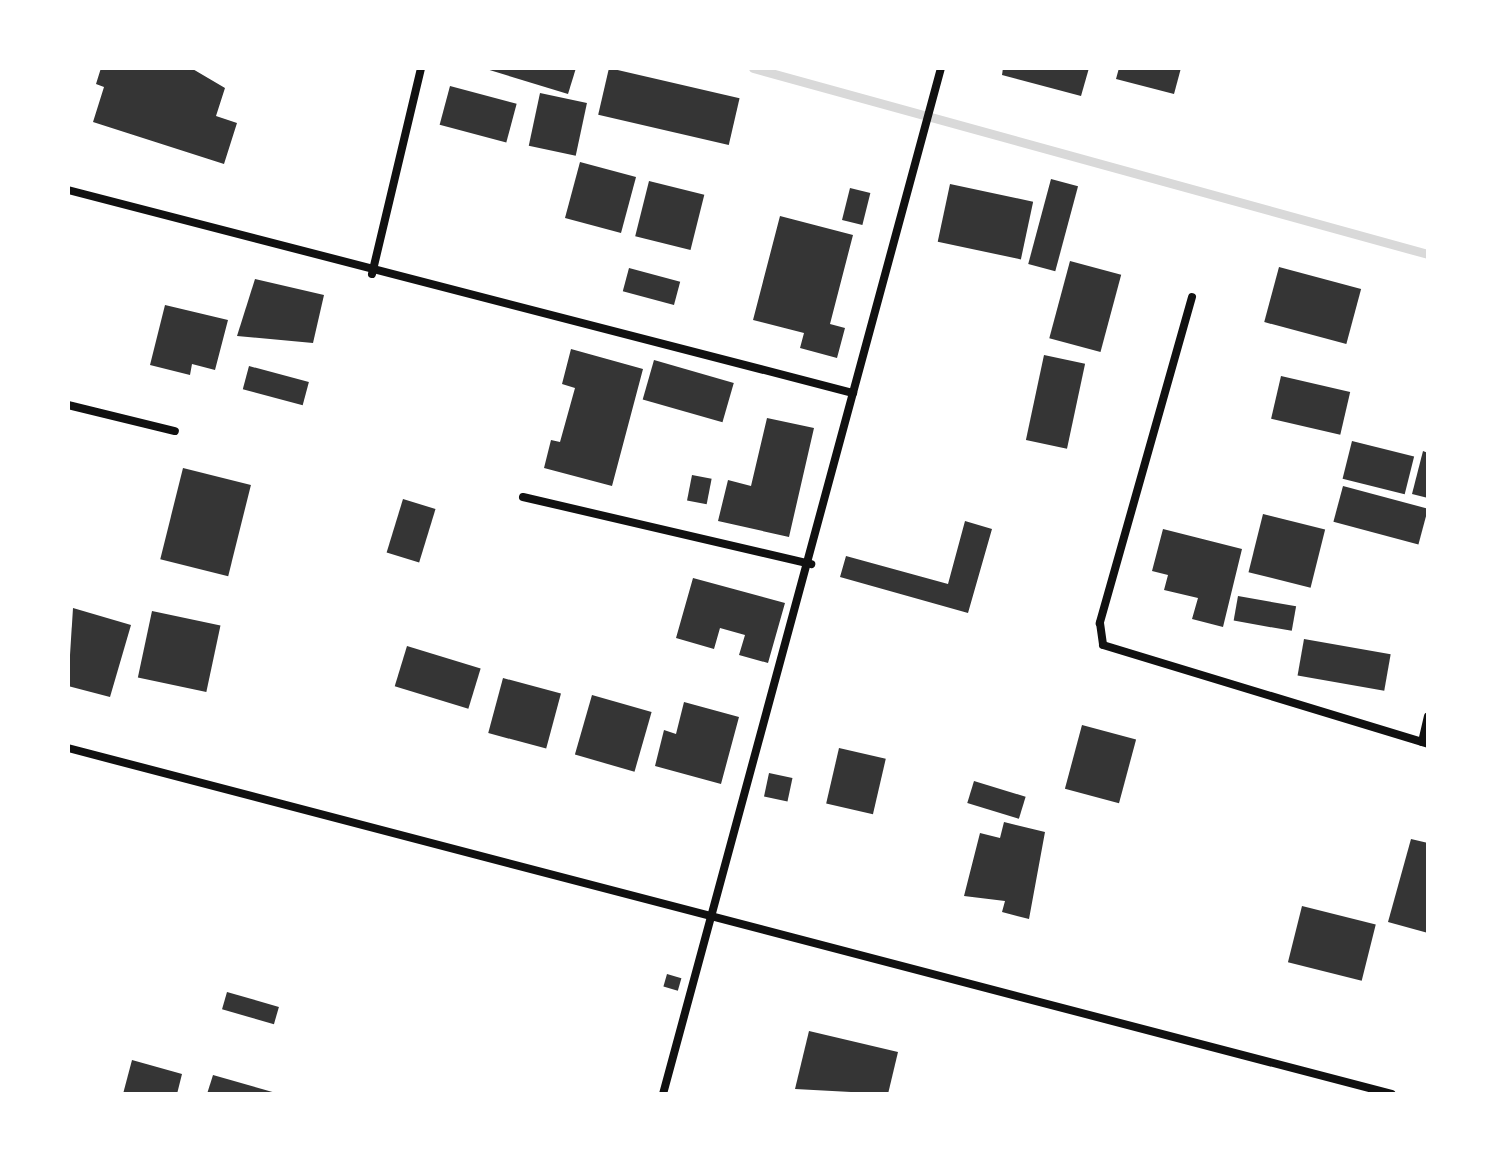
<!DOCTYPE html>
<html>
<head>
<meta charset="utf-8">
<style>
  body { margin:0 }
  #map { position:relative; width:1496px; height:1162px; overflow:hidden; background:#fff; font-family:"Roboto Condensed",sans-serif }
  div>[style] { position:absolute }
  [style*='--x'] { left:calc(var(--x)*1px); top:calc(var(--y)*1px); width:calc(var(--w)*1px); rotate:calc(var(--a)*1deg) }
  .stream>* { height:9px; margin:-4.5px; padding:0 4.5px; transform-origin:4.5px; border-radius:4.5px; background:#d9d9d9 }
  .building>* { inset:0; background:#353535; transform-origin:0 0 }
  .minor>* { height:8px; margin:-4px; padding:0 4px; transform-origin:4px; border-radius:4px; background:#111 }
  span { translate:-50% -50%; white-space:nowrap; text-align:center; line-height:1.15; -webkit-text-stroke:6px #fff; paint-order:stroke }
  .frame { position:absolute; inset:0; border:70px solid #fff; pointer-events:none }
</style>
</head>
<body>
<div id="map">
  <div class="stream">
    <i style="--x:753;--y:68;--w:700;--a:15.41"></i>
  </div>
  <div class="building">
    <i style="clip-path:polygon(101px 68px,191px 68px,225px 88px,216px 116px,237px 123px,224px 164px,93px 122px,104px 87px,96px 84px)"></i>
    <i style="clip-path:polygon(483px 68px,576px 68px,568px 94px)"></i>
    <i style="left:609px;top:68px;width:134px;height:48px;rotate:13deg"></i>
    <i style="clip-path:polygon(1003px 68px,1089px 68px,1081px 96px,1002px 75px)"></i>
    <i style="clip-path:polygon(1119px 68px,1181px 68px,1174px 94px,1116px 79px)"></i>
    <i style="left:450px;top:86px;width:69px;height:40px;rotate:15deg"></i>
    <i style="left:540px;top:93px;width:48px;height:54px;rotate:12deg"></i>
    <i style="left:580px;top:162px;width:58px;height:58px;rotate:15deg"></i>
    <i style="left:1051px;top:179px;width:28px;height:88px;rotate:15deg"></i>
    <i style="left:649px;top:181px;width:57px;height:57px;rotate:14deg"></i>
    <i style="left:950px;top:184px;width:85px;height:59px;rotate:12deg"></i>
    <i style="left:850px;top:188px;width:21px;height:33px;rotate:14deg"></i>
    <i style="clip-path:polygon(780px 216px,853px 235px,830px 324px,845px 328px,837px 358px,800px 348px,804px 333px,753px 320px)"></i>
    <i style="left:1070px;top:261px;width:53px;height:80px;rotate:15deg"></i>
    <i style="left:1279px;top:267px;width:85px;height:57px;rotate:15deg"></i>
    <i style="left:629px;top:268px;width:53px;height:24px;rotate:15deg"></i>
    <i style="clip-path:polygon(255px 279px,324px 295px,313px 343px,237px 336px)"></i>
    <i style="clip-path:polygon(165px 305px,228px 320px,215px 370px,192px 364px,190px 375px,150px 365px)"></i>
    <i style="clip-path:polygon(571px 349px,643px 369px,612px 486px,544px 468px,551px 440px,560px 442px,575px 388px,562px 384px)"></i>
    <i style="left:1044px;top:355px;width:42px;height:87px;rotate:12deg"></i>
    <i style="left:654px;top:360px;width:83px;height:41px;rotate:16deg"></i>
    <i style="left:249px;top:366px;width:62px;height:24px;rotate:15deg"></i>
    <i style="left:1281px;top:376px;width:71px;height:44px;rotate:13deg"></i>
    <i style="clip-path:polygon(767px 418px,814px 428px,789px 537px,718px 521px,728px 480px,751px 486px)"></i>
    <i style="left:1352px;top:441px;width:64px;height:39px;rotate:14deg"></i>
    <i style="clip-path:polygon(1423px 451px,1428px 453px,1428px 498px,1412px 494px)"></i>
    <i style="left:183px;top:468px;width:70px;height:94px;rotate:14deg"></i>
    <i style="left:692px;top:475px;width:20px;height:26px;rotate:11deg"></i>
    <i style="left:1343px;top:486px;width:88px;height:37px;rotate:15deg"></i>
    <i style="left:403px;top:499px;width:34px;height:56px;rotate:17deg"></i>
    <i style="left:1263px;top:514px;width:64px;height:60px;rotate:14deg"></i>
    <i style="clip-path:polygon(965px 521px,992px 529px,968px 613px,840px 577px,846px 556px,948px 584px)"></i>
    <i style="clip-path:polygon(1163px 529px,1242px 549px,1223px 627px,1192px 619px,1198px 598px,1164px 590px,1168px 575px,1152px 571px)"></i>
    <i style="clip-path:polygon(693px 578px,785px 603px,768px 663px,739px 655px,745px 635px,720px 628px,714px 649px,676px 638px)"></i>
    <i style="left:1238px;top:596px;width:59px;height:25px;rotate:10deg"></i>
    <i style="clip-path:polygon(73px 608px,131px 625px,110px 697px,68px 686px)"></i>
    <i style="left:152px;top:611px;width:70px;height:68px;rotate:12deg"></i>
    <i style="left:1304px;top:639px;width:88px;height:37px;rotate:10deg"></i>
    <i style="left:407px;top:646px;width:77px;height:42px;rotate:17deg"></i>
    <i style="left:503px;top:678px;width:60px;height:57px;rotate:15deg"></i>
    <i style="left:592px;top:695px;width:62px;height:62px;rotate:16deg"></i>
    <i style="clip-path:polygon(684px 702px,739px 717px,721px 784px,655px 766px,664px 730px,676px 734px)"></i>
    <i style="left:1082px;top:725px;width:56px;height:66px;rotate:15deg"></i>
    <i style="left:839px;top:748px;width:48px;height:57px;rotate:13deg"></i>
    <i style="left:769px;top:773px;width:24px;height:24px;rotate:12deg"></i>
    <i style="left:974px;top:781px;width:54px;height:23px;rotate:17deg"></i>
    <i style="clip-path:polygon(1004px 822px,1045px 832px,1029px 919px,1002px 912px,1005px 901px,964px 896px,980px 833px,1000px 838px)"></i>
    <i style="clip-path:polygon(1411px 839px,1428px 843px,1428px 933px,1388px 922px)"></i>
    <i style="left:1302px;top:906px;width:76px;height:58px;rotate:14deg"></i>
    <i style="left:667px;top:974px;width:15px;height:13px;rotate:16deg"></i>
    <i style="left:227px;top:992px;width:54px;height:18px;rotate:16deg"></i>
    <i style="clip-path:polygon(809px 1031px,898px 1052px,888px 1094px,795px 1089px)"></i>
    <i style="clip-path:polygon(132px 1060px,182px 1074px,177px 1094px,123px 1094px)"></i>
    <i style="clip-path:polygon(213px 1075px,276px 1093px,276px 1094px,207px 1094px)"></i>
  </div>
  <div class="minor">
    <i style="--x:68;--y:190;--w:811;--a:14.5"></i>
    <i style="--x:372;--y:274;--w:212;--a:-76.6"></i>
    <i style="--x:1192;--y:297;--w:339;--a:105.8"></i>
    <i style="--x:1100;--y:623;--w:22;--a:82"></i>
    <i style="--x:1103;--y:645;--w:340;--a:16.9"></i>
    <i style="--x:68;--y:405;--w:110;--a:13.7"></i>
    <i style="--x:523;--y:497;--w:296;--a:13.1"></i>
    <i style="--x:1422;--y:742;--w:26;--a:-77"></i>
    <i style="--x:68;--y:748;--w:1368;--a:14.65"></i>
    <i style="--x:663;--y:1094;--w:1063;--a:-74.84"></i>
  </div>
  <div class="frame"></div>
</div>
</body>
</html>
